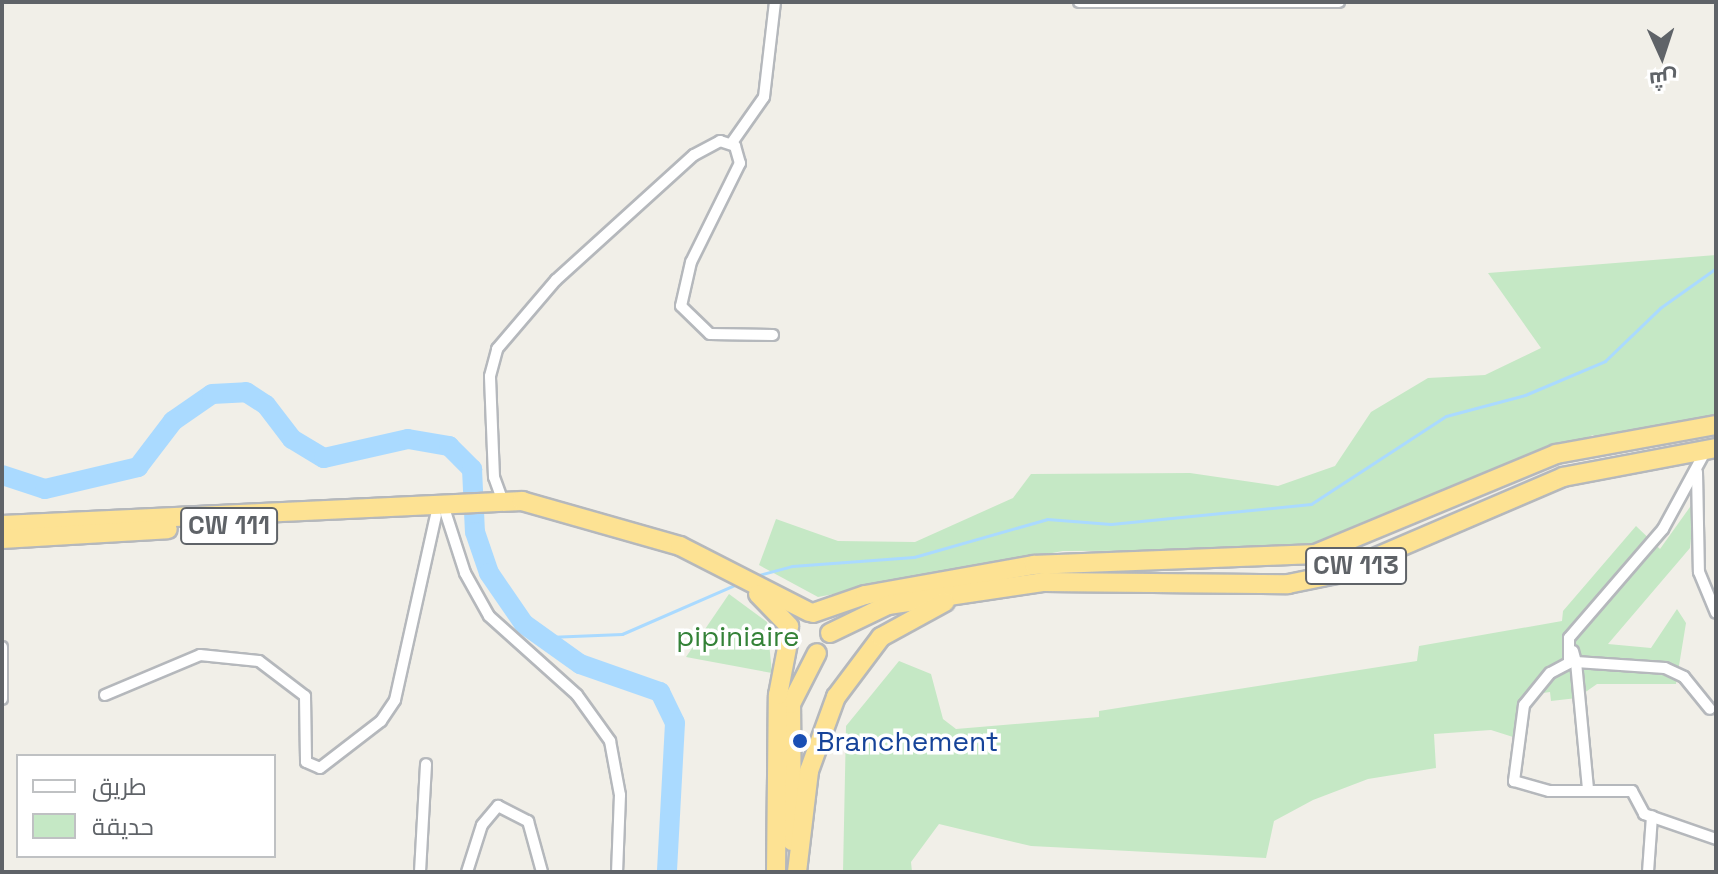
<!DOCTYPE html>
<html>
<head>
<meta charset="utf-8">
<style>
  body { margin:0 }
  #map { position:relative; width:1718px; height:874px; overflow:hidden; background:#f1efe8; font-family:"Space Grotesk",Cairo,sans-serif }
  div>[style] { position:absolute }
  [style*='--x'] { left:calc(var(--x)*1px); top:calc(var(--y)*1px); width:calc(var(--w)*1px); rotate:calc(var(--a)*1deg) }
  .green>* { inset:0; background:#c5e8c5 }
  .stream>* { height:3px; margin:-1.5px; padding:0 1.5px; transform-origin:1.5px; border-radius:1.5px; background:#aadaff }
  .river>* { height:20px; margin:-10px; padding:0 10px; transform-origin:10px; border-radius:10px; background:#aadaff }
  .roads { filter:drop-shadow(2px 0 #b5b8bc) drop-shadow(-2px 0 #b5b8bc) drop-shadow(0 2px #b5b8bc) drop-shadow(0 -2px #b5b8bc) }
  .street>* { height:10px; margin:-5px; padding:0 5px; transform-origin:5px; border-radius:5px; background:#fff }
  .highway>* { height:18px; margin:-9px; padding:0 9px; transform-origin:9px; border-radius:9px; background:#fde293 }
  .dots>* { width:22px; height:22px; translate:-50% -50%; box-sizing:border-box; border:4px solid #fff; border-radius:50% }
  span { translate:-50% -50%; white-space:nowrap; text-align:center; line-height:1.15; -webkit-text-stroke:7px #fff; paint-order:stroke }
  .shield-label span { padding:2px 6px; background:#fff; border:2px solid; border-radius:6px; -webkit-text-stroke-width:0 }
  .shield-label { font-size:26px; color:#5f6368; font-weight:700 }
  .park-label { font-size:28px; color:#348238 }
  .transit-label { font-size:28px; color:#164399 }
  .left { translate:0 -50%; text-align:left }
  .frame { position:absolute; inset:0; border:4px solid #5f6368; pointer-events:none }
  .legend { position:absolute; left:16px; top:754px; width:260px; height:104px; box-sizing:border-box; background:#fff; border:2px solid #bfc1c3; margin:0; padding:10px 14px; list-style:none; font-size:24px; color:#5f6368 }
  .legend li { display:flex; align-items:center; gap:16px; height:40px }
  .legend b { width:40px; border:2px solid #bfc1c3 }
  .north { position:absolute; left:1622px; top:16px; width:80px; height:80px; -webkit-text-stroke:6px #fff; paint-order:stroke; rotate:177deg; font-size:22px; font-weight:700; line-height:32px; text-align:center; color:#5f6368 }
  .north::after { content:''; display:block; margin:auto; width:28px; height:36px; background:#5f6368; clip-path:polygon(50% 0,100% 100%,50% 72%,0 100%) }
</style>
</head>
<body>
<div id="map">
  <div class="green">
    <i style="clip-path:polygon(1716px 255px,1716px 425px,1598px 442px,1593px 435px,1316px 550px,1063px 551px,818px 597px,759px 565px,776px 519px,838px 541px,915px 542px,1013px 498px,1031px 474px,1190px 473px,1278px 486px,1335px 466px,1371px 412px,1428px 378px,1485px 375px,1541px 348px,1488px 273px)"></i>
    <i style="clip-path:polygon(1695px 500px,1690px 548px,1608px 644px,1651px 648px,1677px 609px,1686px 623px,1676px 684px,1597px 684px,1577px 698px,1551px 701px,1550px 692px,1522px 696px,1513px 737px,1491px 730px,1434px 734px,1436px 768px,1368px 779px,1313px 800px,1274px 821px,1266px 858px,1031px 846px,939px 824px,911px 862px,912px 872px,843px 872px,846px 726px,899px 661px,931px 674px,943px 719px,956px 729px,1099px 717px,1099px 711px,1417px 661px,1419px 646px,1562px 621px,1563px 611px,1636px 526px,1660px 549px)"></i>
    <i style="clip-path:polygon(729px 594px,767px 622px,772px 673px,686px 657px)"></i>
  </div>
  <div class="stream">
    <i style="--x:755;--y:576;--w:38;--a:-15"></i>
    <i style="--x:792;--y:566;--w:122;--a:-4.2"></i>
    <i style="--x:914;--y:557;--w:138;--a:-15.9"></i>
    <i style="--x:1047;--y:519;--w:64;--a:4.5"></i>
    <i style="--x:1111;--y:524;--w:201;--a:-5.7"></i>
    <i style="--x:1311;--y:504;--w:161;--a:-33.1"></i>
    <i style="--x:1446;--y:416;--w:82;--a:-14.9"></i>
    <i style="--x:1525;--y:395;--w:87;--a:-23"></i>
    <i style="--x:1605;--y:361;--w:76;--a:-43.9"></i>
    <i style="--x:1660;--y:308;--w:69;--a:-35.5"></i>
    <i style="--x:548;--y:637;--w:74;--a:-2.3"></i>
    <i style="--x:622;--y:634;--w:125;--a:-23.5"></i>
  </div>
  <div class="river">
    <i style="--x:2;--y:475;--w:45;--a:18"></i>
    <i style="--x:45;--y:489;--w:96;--a:-13.3"></i>
    <i style="--x:138;--y:467;--w:58;--a:-52.7"></i>
    <i style="--x:173;--y:421;--w:47;--a:-34.7"></i>
    <i style="--x:212;--y:394;--w:34;--a:-3"></i>
    <i style="--x:246;--y:392;--w:24;--a:33"></i>
    <i style="--x:266;--y:405;--w:43;--a:52.6"></i>
    <i style="--x:292;--y:439;--w:37;--a:31"></i>
    <i style="--x:324;--y:458;--w:86;--a:-12.7"></i>
    <i style="--x:408;--y:439;--w:42;--a:9.7"></i>
    <i style="--x:449;--y:446;--w:33;--a:45"></i>
    <i style="--x:472;--y:469;--w:63;--a:87.3"></i>
    <i style="--x:475;--y:532;--w:43;--a:71.1"></i>
    <i style="--x:489;--y:573;--w:62;--a:55.5"></i>
    <i style="--x:524;--y:624;--w:69;--a:35.5"></i>
    <i style="--x:580;--y:664;--w:85;--a:19.3"></i>
    <i style="--x:660;--y:692;--w:34;--a:64"></i>
    <i style="--x:675;--y:723;--w:149;--a:93.1"></i>
  </div>
  <div class="roads">
    <div class="street">
      <i style="--x:1079;--y:2;--w:260;--a:0"></i>
      <i style="--x:731;--y:144;--w:57;--a:-54.9"></i>
      <i style="--x:764;--y:97;--w:96;--a:-83.4"></i>
      <i style="--x:1706;--y:450;--w:90;--a:118.6"></i>
      <i style="--x:1663;--y:529;--w:144;--a:130.8"></i>
      <i style="--x:1569;--y:638;--w:25;--a:90"></i>
      <i style="--x:1569;--y:663;--w:21;--a:152"></i>
      <i style="--x:1550;--y:673;--w:41;--a:129.1"></i>
      <i style="--x:1524;--y:705;--w:77;--a:97.5"></i>
      <i style="--x:1514;--y:781;--w:36;--a:16"></i>
      <i style="--x:1549;--y:791;--w:83;--a:0"></i>
      <i style="--x:1632;--y:791;--w:26;--a:62"></i>
      <i style="--x:1644;--y:814;--w:76;--a:19.1"></i>
      <i style="--x:1697;--y:472;--w:100;--a:88.9"></i>
      <i style="--x:1699;--y:572;--w:44;--a:67.5"></i>
      <i style="--x:502;--y:499;--w:23;--a:-110"></i>
      <i style="--x:494;--y:477;--w:101;--a:-92.3"></i>
      <i style="--x:490;--y:376;--w:28;--a:-75"></i>
      <i style="--x:497;--y:349;--w:91;--a:-49.5"></i>
      <i style="--x:556;--y:280;--w:186;--a:-42.2"></i>
      <i style="--x:694;--y:155;--w:30;--a:-28"></i>
      <i style="--x:720;--y:141;--w:16;--a:18"></i>
      <i style="--x:735;--y:146;--w:18;--a:74"></i>
      <i style="--x:740;--y:163;--w:110;--a:116.3"></i>
      <i style="--x:691;--y:262;--w:45;--a:102.8"></i>
      <i style="--x:681;--y:306;--w:40;--a:44"></i>
      <i style="--x:710;--y:334;--w:63;--a:0.9"></i>
      <i style="--x:446;--y:514;--w:62;--a:72.1"></i>
      <i style="--x:465;--y:573;--w:49;--a:60.8"></i>
      <i style="--x:489;--y:616;--w:118;--a:41.9"></i>
      <i style="--x:577;--y:695;--w:57;--a:54.3"></i>
      <i style="--x:610;--y:741;--w:55;--a:79.5"></i>
      <i style="--x:620;--y:795;--w:77;--a:92.2"></i>
      <i style="--x:2;--y:647;--w:52;--a:90"></i>
      <i style="--x:1573;--y:651;--w:11;--a:75"></i>
      <i style="--x:1576;--y:662;--w:89;--a:3.9"></i>
      <i style="--x:1665;--y:668;--w:21;--a:25"></i>
      <i style="--x:1684;--y:677;--w:41;--a:50.9"></i>
      <i style="--x:1576;--y:662;--w:128;--a:84.6"></i>
      <i style="--x:105;--y:695;--w:103;--a:-22.8"></i>
      <i style="--x:200;--y:655;--w:59;--a:5.8"></i>
      <i style="--x:259;--y:661;--w:58;--a:37.3"></i>
      <i style="--x:305;--y:696;--w:66;--a:89.1"></i>
      <i style="--x:306;--y:762;--w:15;--a:23"></i>
      <i style="--x:320;--y:768;--w:77;--a:-37.6"></i>
      <i style="--x:381;--y:721;--w:25;--a:-56"></i>
      <i style="--x:395;--y:700;--w:189;--a:-77.5"></i>
      <i style="--x:420;--y:872;--w:108;--a:-86.8"></i>
      <i style="--x:467;--y:872;--w:49;--a:-72.3"></i>
      <i style="--x:482;--y:825;--w:25;--a:-50"></i>
      <i style="--x:498;--y:806;--w:34;--a:27"></i>
      <i style="--x:528;--y:821;--w:53;--a:74.6"></i>
      <i style="--x:1648;--y:872;--w:56;--a:-85.9"></i>
    </div>
    <div class="highway">
      <i style="--x:2;--y:525;--w:521;--a:-2.64"></i>
      <i style="--x:522;--y:501;--w:164;--a:15.9"></i>
      <i style="--x:680;--y:546;--w:145;--a:27.1"></i>
      <i style="--x:2;--y:539;--w:166;--a:-3.4"></i>
      <i style="--x:758;--y:594;--w:45;--a:45.9"></i>
      <i style="--x:813;--y:613;--w:55;--a:-19.1"></i>
      <i style="--x:865;--y:595;--w:172;--a:-10.1"></i>
      <i style="--x:1034;--y:565;--w:281;--a:-2.2"></i>
      <i style="--x:1315;--y:554;--w:261;--a:-22.5"></i>
      <i style="--x:1556;--y:454;--w:163;--a:-10.3"></i>
      <i style="--x:830;--y:633;--w:64;--a:-25.8"></i>
      <i style="--x:888;--y:605;--w:158;--a:-8.4"></i>
      <i style="--x:1044;--y:582;--w:244;--a:0.5"></i>
      <i style="--x:1288;--y:584;--w:50;--a:-11.5"></i>
      <i style="--x:1337;--y:574;--w:246;--a:-23.2"></i>
      <i style="--x:1563;--y:477;--w:156;--a:-10.7"></i>
      <i style="--x:792;--y:841;--w:137;--a:-90.4"></i>
      <i style="--x:791;--y:704;--w:57;--a:-63"></i>
      <i style="--x:776;--y:872;--w:177;--a:-89.4"></i>
      <i style="--x:778;--y:695;--w:58;--a:-79.1"></i>
      <i style="--x:797;--y:872;--w:102;--a:-83.2"></i>
      <i style="--x:809;--y:771;--w:79;--a:-70"></i>
      <i style="--x:836;--y:697;--w:75;--a:-53.1"></i>
      <i style="--x:881;--y:637;--w:73;--a:-28.7"></i>
    </div>
  </div>
  <div class="dots">
    <i style="left:800px;top:741px;background:#1a4fb4"></i>
  </div>
  <div class="shield-label">
    <span style="left:229px;top:526px">CW 111</span>
    <span style="left:1356px;top:566px">CW 113</span>
  </div>
  <div class="park-label">
    <span style="left:738px;top:636px">pipiniaire</span>
  </div>
  <div class="transit-label">
    <span class="left" style="left:816px;top:741px">Branchement</span>
  </div>
  <div class="frame"></div>
  <ul class="legend">
  <li><b style="height:10px;background:#fff"></b>طريق</li>
  <li><b style="height:22px;background:#c5e8c5"></b>حديقة</li>
  </ul>
  <div class="north">ش</div>
</div>
</body>
</html>
